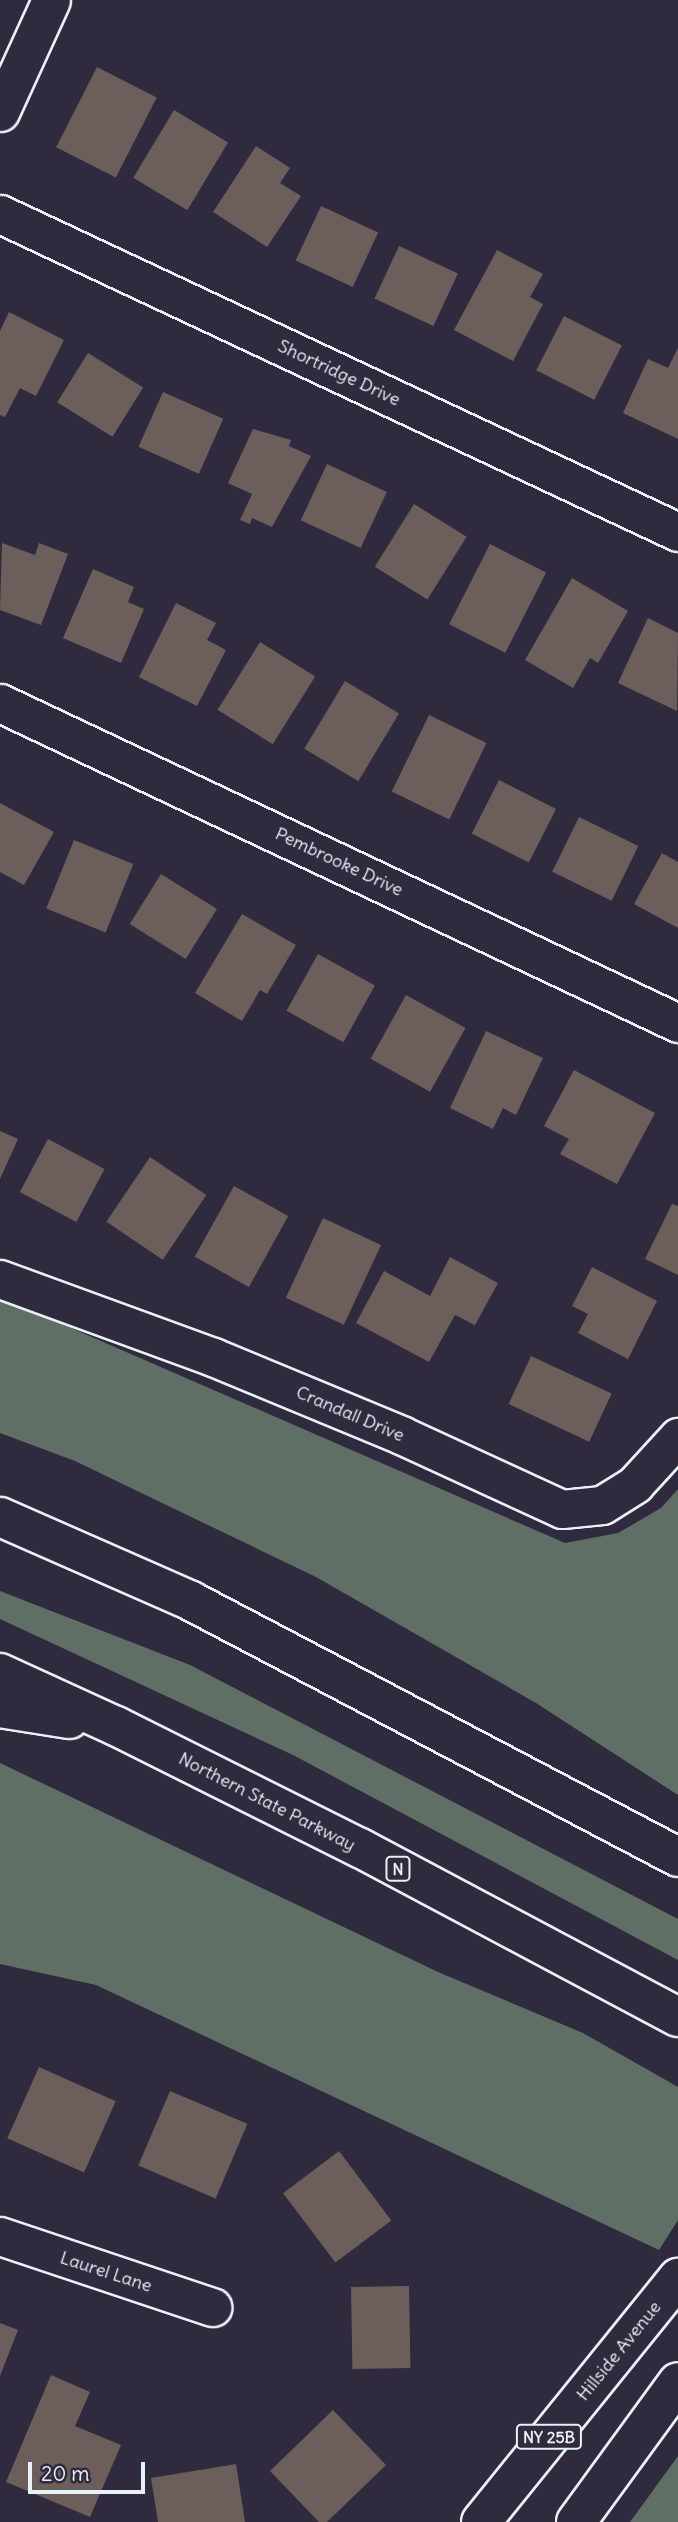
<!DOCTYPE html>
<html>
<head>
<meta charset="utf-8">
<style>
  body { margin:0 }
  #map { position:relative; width:678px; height:2522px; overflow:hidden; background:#2f2a3d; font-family:Delius,sans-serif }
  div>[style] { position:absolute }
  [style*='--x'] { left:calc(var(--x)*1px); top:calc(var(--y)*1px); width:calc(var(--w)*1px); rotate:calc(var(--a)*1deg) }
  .green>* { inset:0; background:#606f65 }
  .building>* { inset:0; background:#6c5f5b; transform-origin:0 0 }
  .roads { filter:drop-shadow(2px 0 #e8f1f8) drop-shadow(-2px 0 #e8f1f8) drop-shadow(0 2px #e8f1f8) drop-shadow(0 -2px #e8f1f8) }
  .street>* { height:37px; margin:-18.5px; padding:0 18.5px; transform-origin:18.5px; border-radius:18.5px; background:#2f2a3d }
  .primary>* { height:38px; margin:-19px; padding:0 19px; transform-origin:19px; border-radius:19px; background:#2f2a3d }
  .highway>* { height:38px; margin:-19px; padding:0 19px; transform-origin:19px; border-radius:19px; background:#2f2a3d }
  span { translate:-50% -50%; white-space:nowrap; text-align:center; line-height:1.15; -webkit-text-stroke:5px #2f2a3d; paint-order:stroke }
  .shield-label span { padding:2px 5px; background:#2f2a3d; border:2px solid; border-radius:5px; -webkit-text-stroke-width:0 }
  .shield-label { font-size:16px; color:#e8f1f8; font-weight:700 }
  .street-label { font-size:18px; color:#e8f1f8 }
  .scale { position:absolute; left:28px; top:2462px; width:117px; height:32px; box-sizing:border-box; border:4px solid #e8f1f8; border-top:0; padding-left:9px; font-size:21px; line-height:24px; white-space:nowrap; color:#e8f1f8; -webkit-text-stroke:5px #2f2a3d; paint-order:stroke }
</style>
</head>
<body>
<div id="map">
  <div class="green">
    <i style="clip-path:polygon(0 1297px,565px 1543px,618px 1533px,661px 1508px,678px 1489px,678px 1795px,536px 1703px,316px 1577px,75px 1461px,0 1433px)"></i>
    <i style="clip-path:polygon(0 1591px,190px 1665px,678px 1919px,678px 1960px,293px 1755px,0 1619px)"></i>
    <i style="clip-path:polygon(0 1763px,438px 1972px,583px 2033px,678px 2087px,678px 2220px,659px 2250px,96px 1985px,0 1964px)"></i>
    <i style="clip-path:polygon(678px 2456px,678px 2522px,630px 2522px)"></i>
  </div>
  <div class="building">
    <i style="left:97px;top:67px;width:67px;height:90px;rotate:27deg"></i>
    <i style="left:174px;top:110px;width:63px;height:79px;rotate:31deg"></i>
    <i style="clip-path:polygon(256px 146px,290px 168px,280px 183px,301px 196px,267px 247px,213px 212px)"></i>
    <i style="left:321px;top:206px;width:63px;height:60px;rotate:25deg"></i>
    <i style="left:399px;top:246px;width:65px;height:58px;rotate:25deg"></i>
    <i style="clip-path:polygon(497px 250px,543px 274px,530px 297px,543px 304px,513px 361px,454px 330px)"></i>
    <i style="clip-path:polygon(9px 312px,64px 340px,36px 396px,20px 388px,5px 417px,0 415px,0 331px)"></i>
    <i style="left:564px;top:316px;width:65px;height:61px;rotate:27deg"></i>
    <i style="clip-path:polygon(678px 348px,678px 439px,623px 413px,648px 359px,668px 368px)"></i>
    <i style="left:88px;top:353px;width:65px;height:58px;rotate:32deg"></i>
    <i style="left:163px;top:392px;width:66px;height:60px;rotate:24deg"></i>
    <i style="clip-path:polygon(253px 429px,291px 440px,289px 446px,311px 456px,272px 527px,252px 518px,250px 524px,240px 520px,252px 494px,228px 483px)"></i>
    <i style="left:327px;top:464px;width:66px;height:62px;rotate:25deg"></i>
    <i style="left:414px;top:504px;width:62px;height:74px;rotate:32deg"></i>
    <i style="clip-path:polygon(2px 543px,35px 555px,39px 543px,68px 554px,41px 625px,0 610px)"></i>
    <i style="left:490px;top:544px;width:63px;height:90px;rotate:27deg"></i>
    <i style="clip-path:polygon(93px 569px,134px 587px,128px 602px,144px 609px,121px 663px,63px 638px)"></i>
    <i style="clip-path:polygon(572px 578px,628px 611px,598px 663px,590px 658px,573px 688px,525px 660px)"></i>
    <i style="clip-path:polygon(176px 603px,216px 623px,207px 640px,226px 650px,197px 706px,139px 677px)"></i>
    <i style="clip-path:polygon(648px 618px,678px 633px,677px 711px,618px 683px)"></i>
    <i style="left:260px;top:642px;width:65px;height:80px;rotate:32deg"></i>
    <i style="left:345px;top:681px;width:63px;height:79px;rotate:31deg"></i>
    <i style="left:429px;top:715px;width:64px;height:85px;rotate:26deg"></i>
    <i style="left:499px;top:780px;width:64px;height:60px;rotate:27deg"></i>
    <i style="clip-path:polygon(0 803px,54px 832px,24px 885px,0 872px)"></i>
    <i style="left:579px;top:817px;width:66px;height:61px;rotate:26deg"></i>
    <i style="left:74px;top:840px;width:64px;height:74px;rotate:22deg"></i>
    <i style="clip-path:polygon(662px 853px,678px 862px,678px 928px,634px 904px)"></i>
    <i style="left:161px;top:874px;width:66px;height:59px;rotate:32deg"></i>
    <i style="clip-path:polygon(242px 914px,296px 945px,267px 994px,260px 990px,242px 1021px,195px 993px)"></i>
    <i style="left:318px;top:954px;width:65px;height:65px;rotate:29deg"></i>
    <i style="left:406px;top:995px;width:68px;height:73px;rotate:29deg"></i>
    <i style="clip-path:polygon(486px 1031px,543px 1058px,516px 1115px,503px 1108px,493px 1129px,450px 1108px)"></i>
    <i style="clip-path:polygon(574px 1070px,655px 1113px,617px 1184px,560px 1154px,569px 1139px,544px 1126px)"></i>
    <i style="clip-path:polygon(0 1131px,18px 1139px,0 1179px)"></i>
    <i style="left:48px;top:1139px;width:64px;height:60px;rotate:28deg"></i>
    <i style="left:150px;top:1157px;width:68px;height:78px;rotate:34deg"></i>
    <i style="left:234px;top:1186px;width:62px;height:81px;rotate:29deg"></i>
    <i style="clip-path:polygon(672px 1204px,678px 1206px,678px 1275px,645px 1259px)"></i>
    <i style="left:323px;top:1218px;width:64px;height:88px;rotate:25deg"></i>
    <i style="clip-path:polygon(450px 1257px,498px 1283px,475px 1325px,455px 1315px,429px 1362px,356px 1323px,384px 1271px,430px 1296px)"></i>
    <i style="clip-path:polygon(592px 1267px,657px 1301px,628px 1359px,578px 1333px,588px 1314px,572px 1306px)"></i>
    <i style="left:531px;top:1356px;width:89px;height:53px;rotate:25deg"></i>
    <i style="left:39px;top:2067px;width:84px;height:78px;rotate:24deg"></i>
    <i style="left:170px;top:2091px;width:84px;height:81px;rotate:23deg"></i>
    <i style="left:339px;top:2151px;width:87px;height:70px;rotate:53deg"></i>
    <i style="left:409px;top:2286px;width:82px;height:58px;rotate:89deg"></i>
    <i style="clip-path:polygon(0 2323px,18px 2330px,0 2376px)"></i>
    <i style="clip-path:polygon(51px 2375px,90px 2392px,75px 2426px,121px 2445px,90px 2517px,6px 2482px)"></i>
    <i style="clip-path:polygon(333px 2410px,386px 2465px,327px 2522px,319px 2522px,270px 2471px)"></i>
    <i style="clip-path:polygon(236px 2464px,245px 2522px,158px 2522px,151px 2478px)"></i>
  </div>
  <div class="roads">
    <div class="street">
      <i style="--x:0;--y:112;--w:123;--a:-65.5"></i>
      <i style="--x:0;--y:214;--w:749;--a:25.13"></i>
      <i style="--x:0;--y:703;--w:750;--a:25.27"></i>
      <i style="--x:0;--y:1279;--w:227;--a:20.1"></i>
      <i style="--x:213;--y:1357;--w:204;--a:22.5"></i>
      <i style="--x:401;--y:1435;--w:177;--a:24.7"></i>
      <i style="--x:562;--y:1509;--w:40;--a:-5.7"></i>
      <i style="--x:602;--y:1505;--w:39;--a:-32"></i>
      <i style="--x:635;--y:1484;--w:64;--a:-47.5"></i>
      <i style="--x:0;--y:2236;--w:224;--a:18.5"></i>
    </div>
    <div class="primary">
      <i style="--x:481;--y:2522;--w:314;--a:-51.1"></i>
      <i style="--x:576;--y:2522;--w:173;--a:-53.9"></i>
    </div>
    <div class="highway">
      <i style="--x:0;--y:1517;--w:209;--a:23.7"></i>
      <i style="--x:191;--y:1601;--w:550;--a:27.73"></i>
      <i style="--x:0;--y:1673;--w:128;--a:24.6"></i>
      <i style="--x:116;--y:1726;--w:273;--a:26.6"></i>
      <i style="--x:360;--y:1848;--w:360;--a:28"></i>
      <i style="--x:0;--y:1708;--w:70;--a:9.1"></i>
    </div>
  </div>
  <div class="shield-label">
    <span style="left:398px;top:1869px">N</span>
    <span style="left:549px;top:2437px">NY 25B</span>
  </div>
  <div class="street-label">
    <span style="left:339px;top:373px;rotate:25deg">Shortridge Drive</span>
    <span style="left:339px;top:862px;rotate:25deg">Pembrooke Drive</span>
    <span style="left:350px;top:1414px;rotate:23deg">Crandall Drive</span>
    <span style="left:267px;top:1802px;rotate:27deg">Northern State Parkway</span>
    <span style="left:106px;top:2272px;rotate:18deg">Laurel Lane</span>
    <span style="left:619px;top:2351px;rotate:-51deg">Hillside Avenue</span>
  </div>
  <div class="scale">20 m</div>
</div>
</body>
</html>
